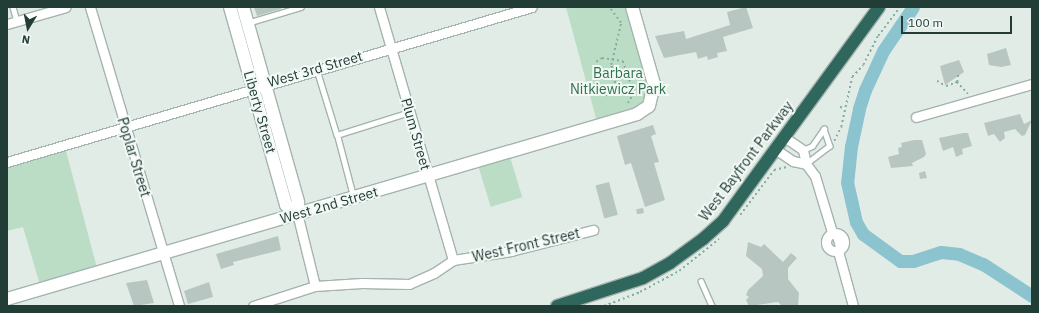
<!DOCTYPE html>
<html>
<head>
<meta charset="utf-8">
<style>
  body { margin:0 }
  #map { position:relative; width:1039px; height:313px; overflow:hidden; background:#e2ece7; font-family:"IBM Plex Sans",sans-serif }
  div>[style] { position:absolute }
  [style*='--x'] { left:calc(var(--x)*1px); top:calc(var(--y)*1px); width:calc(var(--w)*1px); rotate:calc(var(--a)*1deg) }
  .green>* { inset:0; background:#bbdcc5; transform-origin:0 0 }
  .river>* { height:13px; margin:-6.5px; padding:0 6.5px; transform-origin:6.5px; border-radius:6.5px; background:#8bc3cf }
  .building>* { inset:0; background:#b7c6c0; transform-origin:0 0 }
  .path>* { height:1.5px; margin-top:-0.75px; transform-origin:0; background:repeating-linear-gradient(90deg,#83aea2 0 2px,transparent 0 5px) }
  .roads { filter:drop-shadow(1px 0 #a5b4ae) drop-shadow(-1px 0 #a5b4ae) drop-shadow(0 1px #a5b4ae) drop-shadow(0 -1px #a5b4ae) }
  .lane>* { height:4.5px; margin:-2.25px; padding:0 2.25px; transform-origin:2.25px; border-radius:2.25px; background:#fff }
  .street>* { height:9px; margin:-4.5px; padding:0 4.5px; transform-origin:4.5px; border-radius:4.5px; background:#fff }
  .street>.ring { margin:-4.5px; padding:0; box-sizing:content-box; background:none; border:9px solid #fff; border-radius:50% }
  .secondary>* { height:12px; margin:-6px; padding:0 6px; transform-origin:6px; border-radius:6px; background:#fff }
  .highway>* { height:12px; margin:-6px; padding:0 6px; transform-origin:6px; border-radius:6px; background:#2f675d }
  span { translate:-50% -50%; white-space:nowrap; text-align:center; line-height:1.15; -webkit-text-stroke:4px #f2f8f5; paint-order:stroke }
  .street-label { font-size:14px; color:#223c36 }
  .park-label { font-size:14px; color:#2d724a }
  .frame { position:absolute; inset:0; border:8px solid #223c36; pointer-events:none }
  .north { position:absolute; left:8px; top:8px; width:40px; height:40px; -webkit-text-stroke:3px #f2f8f5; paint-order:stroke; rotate:190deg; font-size:11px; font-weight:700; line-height:16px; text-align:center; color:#223c36 }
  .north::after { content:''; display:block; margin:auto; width:14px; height:18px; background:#223c36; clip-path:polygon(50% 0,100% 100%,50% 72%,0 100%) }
  .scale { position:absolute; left:901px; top:16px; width:111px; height:18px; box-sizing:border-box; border:2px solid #223c36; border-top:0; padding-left:5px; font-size:12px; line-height:14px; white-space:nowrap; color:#223c36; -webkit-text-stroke:3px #f2f8f5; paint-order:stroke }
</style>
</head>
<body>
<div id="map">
  <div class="green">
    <i style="clip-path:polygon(566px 7px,627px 7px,650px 82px,647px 97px,637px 109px,597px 122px)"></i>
    <i style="clip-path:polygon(66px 151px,97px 268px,40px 285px,23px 227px,7px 231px,7px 166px)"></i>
    <i style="left:510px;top:157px;width:42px;height:33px;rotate:73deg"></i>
  </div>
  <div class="river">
    <i style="--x:913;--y:7;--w:53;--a:124.3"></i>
    <i style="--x:883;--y:51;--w:43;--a:114.8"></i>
    <i style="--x:865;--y:90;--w:20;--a:108"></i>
    <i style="--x:859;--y:109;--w:38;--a:102"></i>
    <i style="--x:851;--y:146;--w:36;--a:96"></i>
    <i style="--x:847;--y:182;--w:41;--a:77.3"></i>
    <i style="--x:856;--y:222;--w:14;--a:60"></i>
    <i style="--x:863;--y:234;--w:46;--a:36.1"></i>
    <i style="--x:900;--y:261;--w:13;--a:0"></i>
    <i style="--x:913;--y:261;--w:29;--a:-18"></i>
    <i style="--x:941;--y:252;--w:18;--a:6"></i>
    <i style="--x:959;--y:254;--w:26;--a:23"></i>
    <i style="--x:983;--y:264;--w:59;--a:33.1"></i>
  </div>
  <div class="building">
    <i style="clip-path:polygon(254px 7px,281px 7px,281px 9px,257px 16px)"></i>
    <i style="clip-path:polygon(746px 7px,753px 28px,723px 37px,727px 51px,717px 53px,718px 57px,708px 60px,707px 56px,698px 59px,696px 52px,664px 58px,655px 36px,684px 31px,686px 39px,730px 25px,727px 12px)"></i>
    <i style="clip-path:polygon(1006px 48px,1011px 65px,1001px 67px,989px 65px,987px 54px)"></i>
    <i style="clip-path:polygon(959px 60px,964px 72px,945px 85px,940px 66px)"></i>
    <i style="clip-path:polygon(1020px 114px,1024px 124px,1032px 120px,1025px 135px,1022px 136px,1015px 129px,1004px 132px,1005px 138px,1000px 142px,994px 134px,988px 136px,984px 123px)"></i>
    <i style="clip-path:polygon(653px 125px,656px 134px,651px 136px,659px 162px,654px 163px,665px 200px,645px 207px,631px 163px,625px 165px,617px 136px)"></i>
    <i style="clip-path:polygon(963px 133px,968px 133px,972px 146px,962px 149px,963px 154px,956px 157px,953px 147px,943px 151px,939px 138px)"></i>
    <i style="clip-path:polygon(914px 140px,922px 140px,926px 154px,924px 157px,912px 163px,913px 166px,891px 168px,888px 157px,899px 154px,898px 148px,902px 147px,901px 143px)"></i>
    <i style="clip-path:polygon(925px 171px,927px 178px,920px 179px,919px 173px)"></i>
    <i style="left:609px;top:182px;width:34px;height:14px;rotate:75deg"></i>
    <i style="left:643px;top:208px;width:5px;height:7px;rotate:79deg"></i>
    <i style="clip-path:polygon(278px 236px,281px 250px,233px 262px,234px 265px,221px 269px,216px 254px)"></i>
    <i style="clip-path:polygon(748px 242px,761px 247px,764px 244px,783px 262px,791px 253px,797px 258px,788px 268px,788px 279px,799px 293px,798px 306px,782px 306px,778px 302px,749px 306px,746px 300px,749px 297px,746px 295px,748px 290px,763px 276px,762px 269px,746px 256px)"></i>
    <i style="clip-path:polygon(147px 280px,154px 303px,134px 306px,126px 283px)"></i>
    <i style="clip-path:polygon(209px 282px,213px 297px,188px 304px,184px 291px)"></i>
  </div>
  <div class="path">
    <i style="--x:596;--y:62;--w:7;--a:-34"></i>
    <i style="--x:602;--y:58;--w:21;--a:8"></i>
    <i style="--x:623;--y:61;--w:34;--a:71"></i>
    <i style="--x:634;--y:93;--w:15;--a:118"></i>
    <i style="--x:937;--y:81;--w:10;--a:29"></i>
    <i style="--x:946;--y:86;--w:12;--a:-20"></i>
    <i style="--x:957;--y:82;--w:7;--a:-82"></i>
    <i style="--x:957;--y:82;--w:16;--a:47"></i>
    <i style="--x:599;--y:89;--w:11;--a:38"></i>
    <i style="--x:608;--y:96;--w:7;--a:-34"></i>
    <i style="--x:614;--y:92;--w:4;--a:-63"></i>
    <i style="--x:616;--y:88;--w:24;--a:-102"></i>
    <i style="--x:611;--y:65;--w:43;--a:-76.6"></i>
    <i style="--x:621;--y:23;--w:20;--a:-127"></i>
    <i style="--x:840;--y:107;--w:5;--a:11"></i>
    <i style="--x:834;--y:141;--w:16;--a:-63"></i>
    <i style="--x:841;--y:127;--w:51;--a:-77.6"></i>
    <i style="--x:852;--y:77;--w:16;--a:-47"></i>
    <i style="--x:863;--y:65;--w:33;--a:-63"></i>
    <i style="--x:878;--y:36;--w:36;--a:-53"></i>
    <i style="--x:740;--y:215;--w:56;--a:-52.9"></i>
    <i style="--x:774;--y:170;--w:13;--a:-13"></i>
    <i style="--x:604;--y:306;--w:39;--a:-21"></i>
    <i style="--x:640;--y:292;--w:44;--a:-28.3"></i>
    <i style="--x:679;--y:271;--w:51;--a:-38.7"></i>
  </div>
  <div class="roads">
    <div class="lane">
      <i style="--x:13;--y:7;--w:15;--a:74"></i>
      <i style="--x:247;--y:23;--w:56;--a:-16.5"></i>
      <i style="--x:317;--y:70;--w:68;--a:72.9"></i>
      <i style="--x:803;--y:150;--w:10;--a:-24"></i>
      <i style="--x:812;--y:146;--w:21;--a:-55"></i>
      <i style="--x:824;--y:129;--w:18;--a:71"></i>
      <i style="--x:830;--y:146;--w:30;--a:143"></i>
      <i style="--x:353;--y:196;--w:63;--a:-104.7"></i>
      <i style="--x:337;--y:135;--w:77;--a:-17.5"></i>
      <i style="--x:701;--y:281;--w:27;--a:66"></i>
    </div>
    <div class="street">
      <i style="--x:90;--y:7;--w:312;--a:73.4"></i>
      <i style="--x:379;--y:7;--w:264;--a:73.7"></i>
      <i style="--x:7;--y:24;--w:61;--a:-16.1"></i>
      <i style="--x:916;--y:117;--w:121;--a:-15.9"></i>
      <i style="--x:784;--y:137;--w:23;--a:34"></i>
      <i style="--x:803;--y:150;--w:14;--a:78"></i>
      <i style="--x:806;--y:164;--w:15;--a:53"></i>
      <i style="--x:815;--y:176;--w:59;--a:73.1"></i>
      <i style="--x:832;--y:232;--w:6;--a:39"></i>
      <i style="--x:837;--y:236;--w:10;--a:73"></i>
      <i style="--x:840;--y:246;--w:5;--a:112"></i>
      <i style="--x:838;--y:251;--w:57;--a:74.7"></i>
      <i style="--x:775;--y:149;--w:22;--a:34"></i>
      <i style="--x:793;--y:161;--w:13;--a:13"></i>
      <i style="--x:7;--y:162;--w:547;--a:-16.45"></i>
      <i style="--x:297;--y:213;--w:75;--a:76.1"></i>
      <i class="ring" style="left:826px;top:233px;width:9px;height:9px"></i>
      <i style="--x:253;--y:306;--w:65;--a:-17.9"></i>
      <i style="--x:315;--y:286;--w:47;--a:-3.7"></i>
      <i style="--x:362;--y:283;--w:47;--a:1.2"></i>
      <i style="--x:409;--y:284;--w:27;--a:-24"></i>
      <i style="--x:434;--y:273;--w:23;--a:-34"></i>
      <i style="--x:453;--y:260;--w:59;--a:-8.8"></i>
      <i style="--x:511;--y:251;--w:85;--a:-14.4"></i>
    </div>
    <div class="secondary">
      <i style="--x:230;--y:7;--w:206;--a:74.2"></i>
      <i style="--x:286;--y:205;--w:14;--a:36"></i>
      <i style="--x:243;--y:7;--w:203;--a:74.2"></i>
      <i style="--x:298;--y:202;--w:11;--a:95"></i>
      <i style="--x:7;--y:299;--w:657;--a:-16.36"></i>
      <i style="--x:637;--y:114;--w:14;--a:-34"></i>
      <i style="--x:649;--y:106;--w:23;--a:-77"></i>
      <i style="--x:654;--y:84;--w:80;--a:-105.9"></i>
    </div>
    <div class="highway">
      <i style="--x:557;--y:306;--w:90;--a:-18"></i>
      <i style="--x:643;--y:278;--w:31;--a:-29"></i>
      <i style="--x:670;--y:263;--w:41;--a:-36"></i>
      <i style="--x:703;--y:239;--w:27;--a:-42"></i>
      <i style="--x:723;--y:221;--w:265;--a:-53.9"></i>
    </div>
  </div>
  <div class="street-label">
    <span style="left:315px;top:69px;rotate:-16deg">West 3rd Street</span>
    <span style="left:260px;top:112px;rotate:74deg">Liberty Street</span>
    <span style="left:416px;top:134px;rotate:74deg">Plum Street</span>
    <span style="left:134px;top:157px;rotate:73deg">Poplar Street</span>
    <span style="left:746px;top:161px;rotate:-53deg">West Bayfront Parkway</span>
    <span style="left:329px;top:205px;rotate:-16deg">West 2nd Street</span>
    <span style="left:526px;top:245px;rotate:-13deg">West Front Street</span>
  </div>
  <div class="park-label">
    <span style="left:618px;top:81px">Barbara<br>Nitkiewicz Park</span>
  </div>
  <div class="frame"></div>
  <div class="north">N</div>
  <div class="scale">100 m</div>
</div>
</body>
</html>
